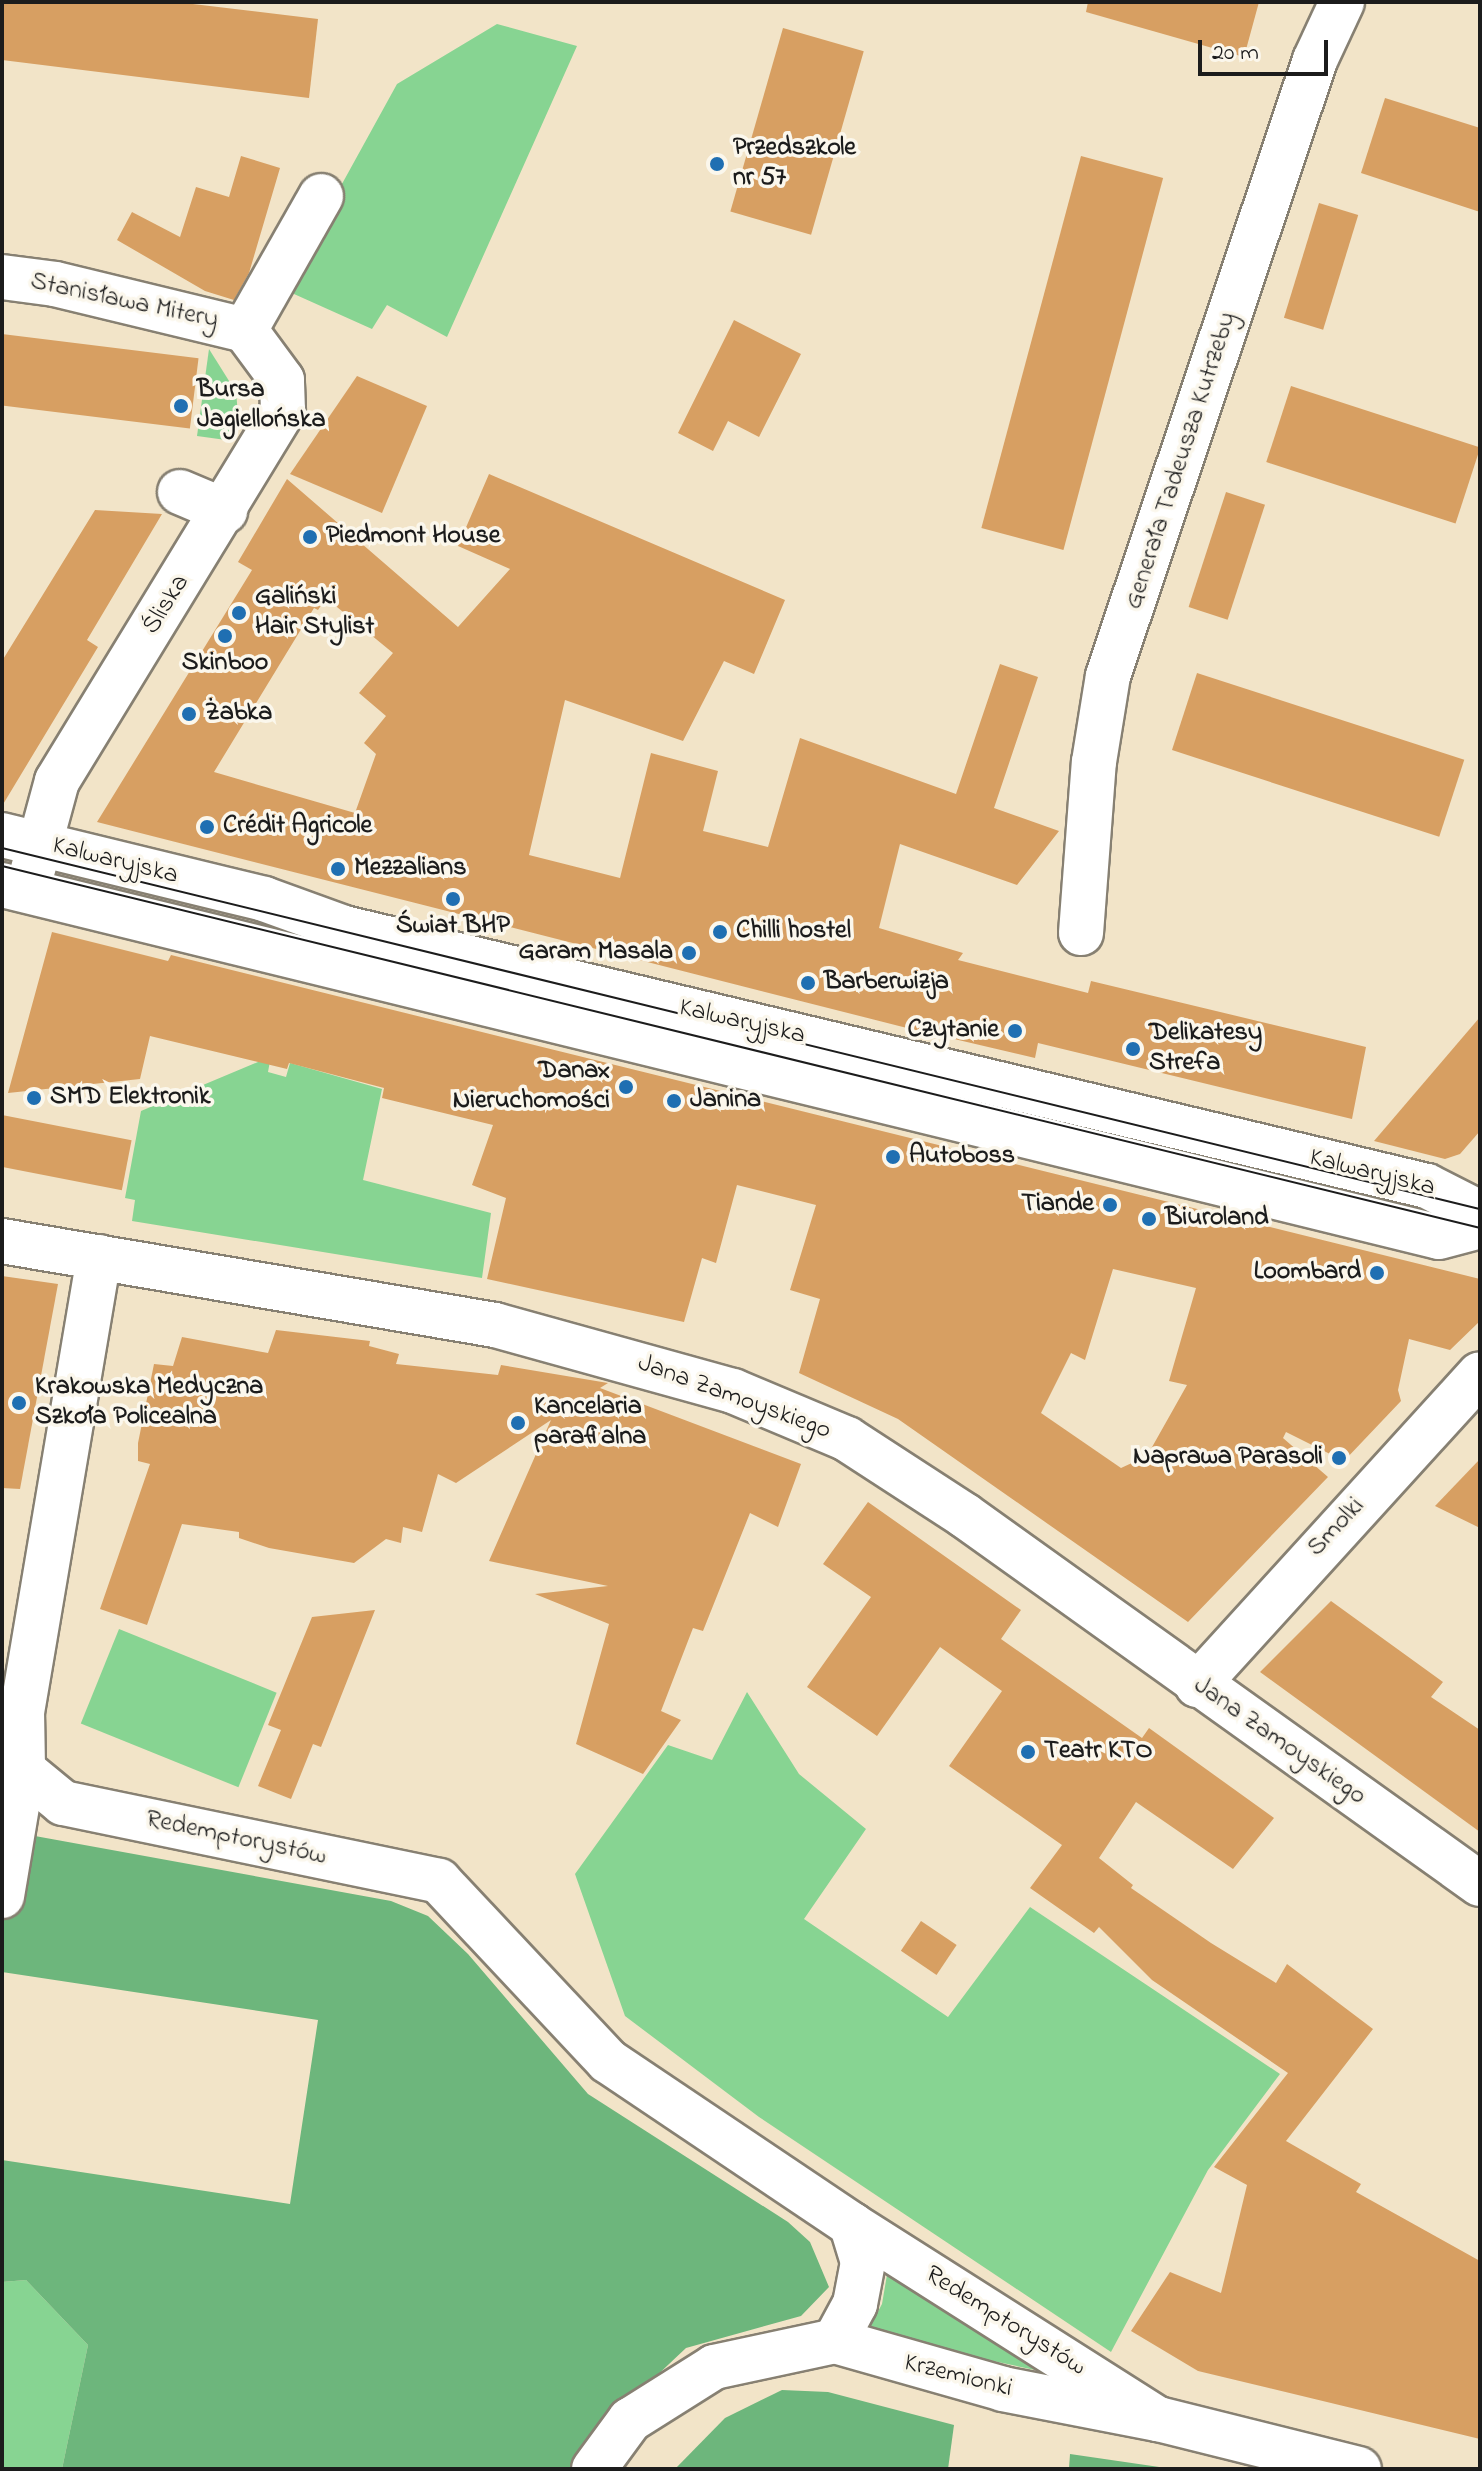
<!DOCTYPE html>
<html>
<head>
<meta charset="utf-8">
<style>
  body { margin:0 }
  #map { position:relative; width:1482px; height:2471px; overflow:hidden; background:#f2e4c8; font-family:"Indie Flower",sans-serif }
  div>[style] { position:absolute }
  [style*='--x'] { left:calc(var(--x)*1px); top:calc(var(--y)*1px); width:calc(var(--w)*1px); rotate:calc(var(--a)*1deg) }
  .green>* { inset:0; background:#87d492; transform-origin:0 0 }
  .forest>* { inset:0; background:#6db67c }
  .building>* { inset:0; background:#d79f62; transform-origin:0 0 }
  .roads { filter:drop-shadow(2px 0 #878072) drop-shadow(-2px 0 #878072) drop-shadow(0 2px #878072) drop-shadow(0 -2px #878072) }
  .minor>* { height:44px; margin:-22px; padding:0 22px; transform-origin:22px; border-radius:22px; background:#fff }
  .tram>* { height:2px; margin:-1px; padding:0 1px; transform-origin:1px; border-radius:1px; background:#1c1c1c }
  .dots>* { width:22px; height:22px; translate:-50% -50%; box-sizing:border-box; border:4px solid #fbf7ec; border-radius:50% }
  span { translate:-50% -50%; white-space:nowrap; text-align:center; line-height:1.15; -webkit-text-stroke:7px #fbf7ec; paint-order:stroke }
  .poi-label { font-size:26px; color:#1c1c1c; font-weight:700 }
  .left { translate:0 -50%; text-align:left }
  .right { translate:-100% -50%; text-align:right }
  .street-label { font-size:26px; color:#1c1c1c }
  .frame { position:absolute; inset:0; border:4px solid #1c1c1c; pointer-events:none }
  .scale { position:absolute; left:1198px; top:40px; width:130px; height:36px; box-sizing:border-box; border:4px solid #1c1c1c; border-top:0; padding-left:10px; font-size:24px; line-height:28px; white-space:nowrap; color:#1c1c1c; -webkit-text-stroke:6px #fbf7ec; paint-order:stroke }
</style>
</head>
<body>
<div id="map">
  <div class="green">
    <i style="clip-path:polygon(497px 24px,577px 46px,447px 337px,387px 305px,372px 329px,294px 294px,288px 282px,397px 84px)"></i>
    <i style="clip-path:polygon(209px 349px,236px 392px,238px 414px,226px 440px,197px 436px)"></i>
    <i style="clip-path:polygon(272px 1050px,268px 1072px,286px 1077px,290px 1063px,382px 1089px,363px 1180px,491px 1213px,482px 1278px,132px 1221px,135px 1200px,125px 1198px,141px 1111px,258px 1062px)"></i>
    <i style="left:119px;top:1629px;width:170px;height:102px;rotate:22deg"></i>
    <i style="clip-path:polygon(747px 1692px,799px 1774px,866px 1829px,804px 1919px,948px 2017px,1030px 1907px,1280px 2074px,1208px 2170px,1111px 2352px,759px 2117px,625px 2016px,575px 1874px,668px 1745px,712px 1760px)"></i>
    <i style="clip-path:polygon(889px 2263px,1054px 2374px,866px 2334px,882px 2304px)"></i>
    <i style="clip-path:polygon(26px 2280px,88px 2345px,62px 2469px,2px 2469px,2px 2282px)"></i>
  </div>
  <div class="forest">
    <i style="clip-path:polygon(2px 1830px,391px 1901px,428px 1916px,468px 1954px,588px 2094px,788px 2222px,810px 2242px,829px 2287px,801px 2316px,686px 2348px,598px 2431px,571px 2469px,62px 2469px,88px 2345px,26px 2280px,2px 2282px,2px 2160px,290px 2204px,318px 2020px,2px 1972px)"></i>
    <i style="clip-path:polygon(782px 2390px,828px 2392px,954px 2425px,948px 2469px,675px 2469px,725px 2418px)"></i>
    <i style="clip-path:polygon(1070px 2454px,1166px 2468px,1171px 2469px,1069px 2469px)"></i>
  </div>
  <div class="building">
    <i style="clip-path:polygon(2px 2px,176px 2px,318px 19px,309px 98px,2px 60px)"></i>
    <i style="clip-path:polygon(1088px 2px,1259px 2px,1244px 57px,1086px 12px)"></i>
    <i style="left:783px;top:28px;width:84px;height:191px;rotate:16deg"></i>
    <i style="clip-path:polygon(1385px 98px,1480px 128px,1480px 212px,1361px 173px)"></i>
    <i style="clip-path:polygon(241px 156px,280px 168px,249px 273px,234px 300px,205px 291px,117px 240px,132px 212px,180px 237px,196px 187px,229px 197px)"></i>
    <i style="left:1081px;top:156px;width:85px;height:385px;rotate:15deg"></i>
    <i style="left:1319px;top:203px;width:41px;height:120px;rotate:17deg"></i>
    <i style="clip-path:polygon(734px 320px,801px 354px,759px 437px,728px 421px,713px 451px,678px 433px)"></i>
    <i style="left:2px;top:334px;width:198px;height:71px;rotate:7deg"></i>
    <i style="clip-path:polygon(357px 376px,427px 406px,382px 513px,290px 474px)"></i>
    <i style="left:1291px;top:386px;width:199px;height:80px;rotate:18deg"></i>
    <i style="clip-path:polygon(evenodd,489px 474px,785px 600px,754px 674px,724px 661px,683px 741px,565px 700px,529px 855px,620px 878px,651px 753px,718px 771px,703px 831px,768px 847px,800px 738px,956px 794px,1000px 664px,1038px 677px,994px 808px,1059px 831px,1017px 885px,900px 844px,879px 928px,963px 953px,958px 960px,1088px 993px,1091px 981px,1366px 1047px,1352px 1119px,1038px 1043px,1035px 1058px,903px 1027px,97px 822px,252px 570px,238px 562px,287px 479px,458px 627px,510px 569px,458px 546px,489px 474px,326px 598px,393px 653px,359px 693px,386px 716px,364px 743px,376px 754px,355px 813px,214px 772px,314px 608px,318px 610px,326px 598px)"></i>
    <i style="left:1226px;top:492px;width:41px;height:121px;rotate:18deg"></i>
    <i style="clip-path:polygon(95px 510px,162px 514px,87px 640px,98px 647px,2px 806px,2px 661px)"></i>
    <i style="left:1197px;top:673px;width:281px;height:81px;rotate:18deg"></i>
    <i style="clip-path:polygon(evenodd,52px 932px,168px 961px,171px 955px,1480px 1279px,1480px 1321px,1450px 1350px,1409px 1339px,1398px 1390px,1401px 1401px,1344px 1461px,1286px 1432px,1283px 1438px,1328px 1477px,1188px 1622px,898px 1419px,799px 1373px,820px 1299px,790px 1290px,816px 1205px,737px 1185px,716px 1263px,702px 1258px,684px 1322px,487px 1279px,506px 1198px,472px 1185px,493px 1125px,382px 1098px,384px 1088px,289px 1063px,287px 1069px,150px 1036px,140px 1079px,8px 1093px,52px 932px,1113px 1269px,1196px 1288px,1169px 1381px,1187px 1385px,1147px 1456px,1121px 1468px,1041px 1413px,1071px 1353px,1085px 1360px,1113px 1269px)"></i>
    <i style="clip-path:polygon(1480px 1017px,1480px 1131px,1460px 1154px,1445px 1159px,1374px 1141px)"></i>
    <i style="left:2px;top:1115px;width:132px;height:51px;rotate:11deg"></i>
    <i style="clip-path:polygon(2px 1276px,58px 1284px,20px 1489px,2px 1488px)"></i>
    <i style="clip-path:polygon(276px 1330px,370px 1341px,369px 1346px,399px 1354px,396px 1364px,498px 1375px,501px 1365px,608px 1383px,600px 1388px,801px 1464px,778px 1527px,750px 1513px,703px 1631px,693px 1628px,661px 1711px,681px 1720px,643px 1774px,576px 1744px,609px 1624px,535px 1594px,608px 1586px,489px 1561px,551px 1420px,456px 1483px,438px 1474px,422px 1532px,403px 1527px,401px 1543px,386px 1539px,354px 1563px,269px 1548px,239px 1538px,239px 1532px,182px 1524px,147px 1625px,100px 1609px,150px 1464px,138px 1461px,138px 1443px,154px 1364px,173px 1366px,182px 1337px,268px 1353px)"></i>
    <i style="clip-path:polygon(1480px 1459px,1480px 1528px,1435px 1506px)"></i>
    <i style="clip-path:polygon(868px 1502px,1021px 1610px,1001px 1639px,1142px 1738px,1149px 1728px,1274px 1818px,1233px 1869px,1136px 1802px,1099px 1858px,1133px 1885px,1131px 1888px,1211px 1943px,1276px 1983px,1287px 1964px,1373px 2029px,1286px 2141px,1361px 2184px,1356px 2192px,1480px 2261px,1480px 2439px,1198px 2371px,1131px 2331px,1170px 2272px,1221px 2293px,1247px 2185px,1214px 2167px,1288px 2073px,1152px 1980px,1099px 1927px,1094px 1933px,1030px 1888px,1062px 1845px,949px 1766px,1002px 1691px,940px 1647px,877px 1736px,807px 1687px,871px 1597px,823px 1564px)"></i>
    <i style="clip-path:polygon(1331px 1601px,1443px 1682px,1431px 1697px,1480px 1730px,1480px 1832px,1260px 1672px)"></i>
    <i style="clip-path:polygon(375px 1610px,321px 1747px,313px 1744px,291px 1799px,258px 1786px,281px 1730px,268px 1725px,312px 1617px)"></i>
    <i style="left:921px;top:1921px;width:43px;height:36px;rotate:34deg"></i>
  </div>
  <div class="roads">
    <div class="minor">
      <i style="--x:2;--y:277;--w:53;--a:7.5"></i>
      <i style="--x:55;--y:284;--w:195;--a:13.6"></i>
      <i style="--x:245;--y:330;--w:154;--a:-60.4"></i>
      <i style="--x:180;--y:492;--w:49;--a:22.9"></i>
      <i style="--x:2;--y:835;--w:270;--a:13.7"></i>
      <i style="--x:264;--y:899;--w:85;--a:19.9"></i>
      <i style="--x:344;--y:928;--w:1113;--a:13.4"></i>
      <i style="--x:1427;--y:1186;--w:59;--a:27"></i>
      <i style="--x:32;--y:873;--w:95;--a:-74.8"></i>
      <i style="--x:57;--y:781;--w:434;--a:-58.6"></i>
      <i style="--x:283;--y:411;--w:31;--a:-92"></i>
      <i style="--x:282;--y:380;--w:62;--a:-126.5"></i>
      <i style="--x:2;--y:885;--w:1479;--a:13.76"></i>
      <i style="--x:1439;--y:1237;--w:42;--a:-15"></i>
      <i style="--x:1081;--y:933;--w:171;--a:-85.7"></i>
      <i style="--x:1094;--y:762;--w:87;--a:-80.8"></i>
      <i style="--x:1108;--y:676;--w:650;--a:-71.43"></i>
      <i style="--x:1315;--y:60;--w:64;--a:-65"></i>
      <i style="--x:2;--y:1241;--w:500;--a:9.67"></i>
      <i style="--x:495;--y:1325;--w:247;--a:15.5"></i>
      <i style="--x:733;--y:1391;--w:124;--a:22.8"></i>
      <i style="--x:847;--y:1439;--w:140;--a:33"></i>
      <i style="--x:964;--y:1515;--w:634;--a:35.57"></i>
      <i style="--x:99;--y:1257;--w:460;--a:99.6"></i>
      <i style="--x:22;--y:1711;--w:59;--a:89"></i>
      <i style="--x:23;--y:1770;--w:52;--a:39.5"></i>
      <i style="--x:63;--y:1803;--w:384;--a:11.7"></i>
      <i style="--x:439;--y:1881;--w:247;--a:46.8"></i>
      <i style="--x:608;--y:2061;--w:294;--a:33.9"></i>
      <i style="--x:852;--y:2225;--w:362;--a:32.4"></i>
      <i style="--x:1197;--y:1685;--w:420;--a:-47.7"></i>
      <i style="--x:2;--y:1896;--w:128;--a:-80.5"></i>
      <i style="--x:835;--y:2341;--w:42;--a:-61.6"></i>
      <i style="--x:855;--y:2304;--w:43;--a:-79.2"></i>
      <i style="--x:863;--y:2262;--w:39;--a:-107"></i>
      <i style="--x:594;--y:2469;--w:61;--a:-53.7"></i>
      <i style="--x:630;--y:2420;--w:99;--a:-32.2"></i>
      <i style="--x:714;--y:2367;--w:124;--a:-12.1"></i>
      <i style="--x:835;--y:2341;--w:175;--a:15.9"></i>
      <i style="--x:1003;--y:2389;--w:158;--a:11"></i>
      <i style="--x:1158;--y:2419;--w:207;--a:14"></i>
    </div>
  </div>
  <div class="tram">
    <i style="--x:2;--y:848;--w:1521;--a:13.73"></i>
    <i style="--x:2;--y:866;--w:1522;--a:13.76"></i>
  </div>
  <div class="dots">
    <i style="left:717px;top:164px;background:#1f6fb2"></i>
    <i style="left:181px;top:406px;background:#1f6fb2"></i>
    <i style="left:310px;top:537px;background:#1f6fb2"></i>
    <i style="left:239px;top:613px;background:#1f6fb2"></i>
    <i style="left:225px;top:636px;background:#1f6fb2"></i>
    <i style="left:189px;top:714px;background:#1f6fb2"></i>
    <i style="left:207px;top:827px;background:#1f6fb2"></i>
    <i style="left:338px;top:869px;background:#1f6fb2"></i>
    <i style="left:453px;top:899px;background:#1f6fb2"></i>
    <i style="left:720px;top:932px;background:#1f6fb2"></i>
    <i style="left:689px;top:953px;background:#1f6fb2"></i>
    <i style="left:808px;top:983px;background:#1f6fb2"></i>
    <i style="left:1015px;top:1031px;background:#1f6fb2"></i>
    <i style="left:1133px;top:1049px;background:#1f6fb2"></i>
    <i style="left:626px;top:1087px;background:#1f6fb2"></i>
    <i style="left:34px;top:1098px;background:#1f6fb2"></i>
    <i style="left:674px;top:1101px;background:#1f6fb2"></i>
    <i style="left:893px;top:1157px;background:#1f6fb2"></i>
    <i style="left:1110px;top:1205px;background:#1f6fb2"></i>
    <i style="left:1149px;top:1219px;background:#1f6fb2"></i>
    <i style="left:1377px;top:1273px;background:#1f6fb2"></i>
    <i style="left:19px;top:1403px;background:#1f6fb2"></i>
    <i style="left:518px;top:1423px;background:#1f6fb2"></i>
    <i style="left:1339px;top:1458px;background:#1f6fb2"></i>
    <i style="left:1028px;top:1752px;background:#1f6fb2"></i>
  </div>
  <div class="poi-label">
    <span class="left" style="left:733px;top:164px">Przedszkole<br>nr 57</span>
    <span class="left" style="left:197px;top:406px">Bursa<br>Jagiellońska</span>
    <span class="left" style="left:326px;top:537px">Piedmont House</span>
    <span class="left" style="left:255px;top:613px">Galiński<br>Hair Stylist</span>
    <span style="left:225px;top:664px">Skinboo</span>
    <span class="left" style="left:205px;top:714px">Żabka</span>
    <span class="left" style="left:223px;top:827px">Crédit Agricole</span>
    <span class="left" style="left:354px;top:869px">Mezzalians</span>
    <span style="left:453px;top:927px">Świat BHP</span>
    <span class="left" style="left:736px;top:932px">Chilli hostel</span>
    <span class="right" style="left:673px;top:953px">Garam Masala</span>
    <span class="left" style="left:824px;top:983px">Barberwizja</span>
    <span class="right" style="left:999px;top:1031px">Czytanie</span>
    <span class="left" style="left:1149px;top:1049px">Delikatesy<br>Strefa</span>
    <span class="right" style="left:610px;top:1087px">Danax<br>Nieruchomości</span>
    <span class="left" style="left:50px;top:1098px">SMD Elektronik</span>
    <span class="left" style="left:690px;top:1101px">Janina</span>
    <span class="left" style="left:909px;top:1157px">Autoboss</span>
    <span class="right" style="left:1094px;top:1205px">Tiande</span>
    <span class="left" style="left:1165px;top:1219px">Biuroland</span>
    <span class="right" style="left:1361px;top:1273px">Loombard</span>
    <span class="left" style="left:35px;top:1403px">Krakowska Medyczna<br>Szkoła Policealna</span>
    <span class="left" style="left:534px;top:1423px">Kancelaria<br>parafialna</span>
    <span class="right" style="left:1323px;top:1458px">Naprawa Parasoli</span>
    <span class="left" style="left:1044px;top:1752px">Teatr KTO</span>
  </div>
  <div class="street-label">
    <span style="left:124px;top:302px;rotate:12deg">Stanisława Mitery</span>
    <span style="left:1182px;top:461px;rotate:-72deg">Generała Tadeusza Kutrzeby</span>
    <span style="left:167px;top:605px;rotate:-58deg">Śliska</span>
    <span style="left:115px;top:862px;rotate:14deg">Kalwaryjska</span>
    <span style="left:742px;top:1023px;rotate:13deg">Kalwaryjska</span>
    <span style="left:1372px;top:1174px;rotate:14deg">Kalwaryjska</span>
    <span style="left:734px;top:1398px;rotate:20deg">Jana Zamoyskiego</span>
    <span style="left:1337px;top:1528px;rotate:-47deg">Smolki</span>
    <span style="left:1279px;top:1742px;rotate:35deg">Jana Zamoyskiego</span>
    <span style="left:236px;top:1839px;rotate:12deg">Redemptorystów</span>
    <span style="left:1005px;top:2322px;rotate:32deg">Redemptorystów</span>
    <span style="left:958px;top:2377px;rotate:14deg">Krzemionki</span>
  </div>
  <div class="frame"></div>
  <div class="scale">20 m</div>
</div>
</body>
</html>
